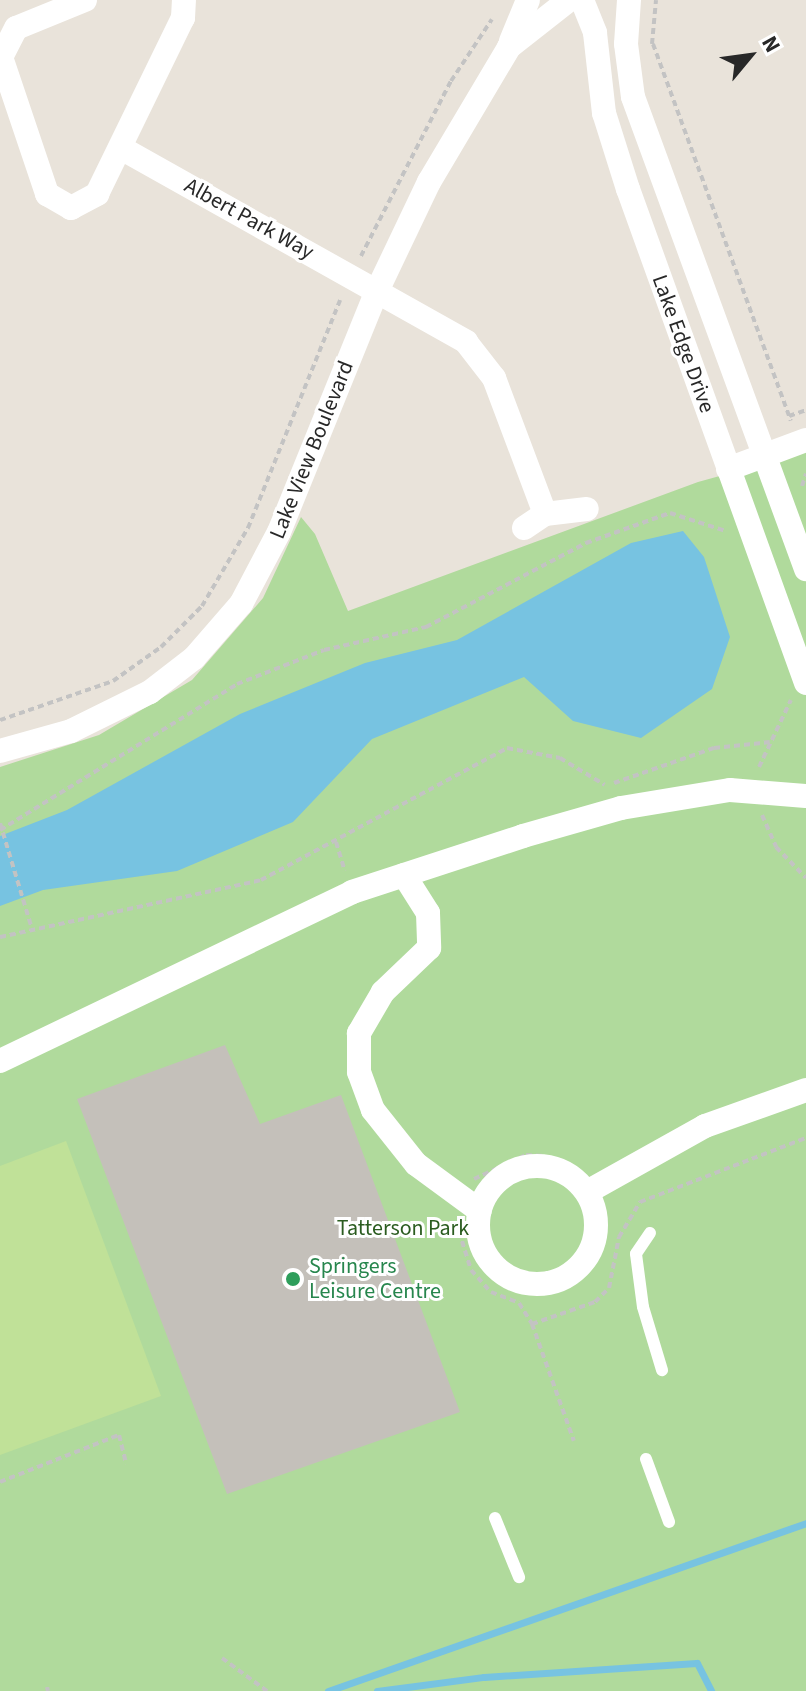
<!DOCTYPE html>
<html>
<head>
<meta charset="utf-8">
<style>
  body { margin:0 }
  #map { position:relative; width:806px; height:1691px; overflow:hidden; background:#e9e3da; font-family:"Source Sans 3",sans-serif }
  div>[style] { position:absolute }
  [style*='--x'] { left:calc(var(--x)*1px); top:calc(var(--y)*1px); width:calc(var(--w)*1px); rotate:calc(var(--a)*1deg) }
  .green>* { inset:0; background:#b0da9c }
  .pitch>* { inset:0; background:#c0e198 }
  .water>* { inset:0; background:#77c3e1 }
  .stream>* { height:7px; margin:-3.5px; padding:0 3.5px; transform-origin:3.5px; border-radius:3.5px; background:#77c3e1 }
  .building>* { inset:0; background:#c4c0ba }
  .path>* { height:4px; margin-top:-2px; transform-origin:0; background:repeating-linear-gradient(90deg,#c3c3c3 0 6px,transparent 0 10px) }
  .lane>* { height:12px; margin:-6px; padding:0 6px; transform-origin:6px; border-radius:6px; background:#fff }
  .street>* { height:24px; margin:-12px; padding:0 12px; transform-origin:12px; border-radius:12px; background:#fff }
  .street>.ring { margin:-12px; padding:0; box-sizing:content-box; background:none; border:24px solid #fff; border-radius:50% }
  .dots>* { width:22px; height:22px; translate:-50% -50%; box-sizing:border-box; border:4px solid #fff; border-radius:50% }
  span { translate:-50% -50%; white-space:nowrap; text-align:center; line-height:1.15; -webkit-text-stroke:6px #fff; paint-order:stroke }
  .street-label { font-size:22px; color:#282828 }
  .park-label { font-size:22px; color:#2b5c20 }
  .leisure-label { font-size:22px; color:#27864d }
  .left { translate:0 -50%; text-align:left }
  .north { position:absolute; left:710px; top:16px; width:80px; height:80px; -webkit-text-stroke:6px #fff; paint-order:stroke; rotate:61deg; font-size:22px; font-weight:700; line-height:32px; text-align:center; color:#282828 }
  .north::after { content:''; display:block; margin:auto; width:28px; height:36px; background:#282828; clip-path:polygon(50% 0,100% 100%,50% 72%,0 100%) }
</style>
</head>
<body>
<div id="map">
  <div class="green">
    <i style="clip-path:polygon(806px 452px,806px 1691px,0 1691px,0 767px,99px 735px,192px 680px,263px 598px,301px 517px,315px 534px,348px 611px,698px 482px)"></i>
  </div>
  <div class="pitch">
    <i style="clip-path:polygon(66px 1141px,161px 1396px,0 1455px,0 1166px)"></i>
  </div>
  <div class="water">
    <i style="clip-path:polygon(683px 531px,704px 557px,730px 637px,712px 689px,641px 738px,573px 721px,524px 677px,372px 739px,293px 822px,177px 871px,43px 890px,0 906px,0 836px,67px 810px,240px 714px,365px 663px,457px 640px,631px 543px)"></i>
  </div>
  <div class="stream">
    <i style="--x:328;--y:1691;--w:507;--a:-19.36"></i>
    <i style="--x:377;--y:1691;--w:108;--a:-7.5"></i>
    <i style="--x:484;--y:1677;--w:213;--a:-3.8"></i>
    <i style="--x:697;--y:1663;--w:31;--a:63"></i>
  </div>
  <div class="building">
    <i style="clip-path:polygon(225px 1045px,260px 1124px,341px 1095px,460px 1412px,227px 1494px,77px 1099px)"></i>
  </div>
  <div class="path">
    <i style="--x:652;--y:44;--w:44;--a:-84.8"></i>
    <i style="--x:653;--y:44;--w:401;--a:69.9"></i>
    <i style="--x:361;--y:256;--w:197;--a:-62.8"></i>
    <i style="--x:451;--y:81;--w:74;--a:-56.5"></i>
    <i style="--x:789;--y:416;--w:18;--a:-19"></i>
    <i style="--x:802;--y:486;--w:13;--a:-72"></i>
    <i style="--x:0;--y:720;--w:120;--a:-19"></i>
    <i style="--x:113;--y:681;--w:59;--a:-35.3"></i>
    <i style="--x:161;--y:647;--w:58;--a:-45"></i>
    <i style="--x:202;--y:606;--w:91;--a:-59.5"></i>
    <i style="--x:248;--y:528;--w:246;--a:-68"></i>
    <i style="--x:759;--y:767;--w:74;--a:-64.5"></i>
    <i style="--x:614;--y:783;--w:106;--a:-19.3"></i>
    <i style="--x:714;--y:748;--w:56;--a:-6.1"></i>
    <i style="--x:762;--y:815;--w:35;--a:66"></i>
    <i style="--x:776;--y:847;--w:43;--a:45.9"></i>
    <i style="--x:0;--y:823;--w:111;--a:73.2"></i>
    <i style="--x:0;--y:830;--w:278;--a:-31.6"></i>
    <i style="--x:237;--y:684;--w:93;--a:-21.3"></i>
    <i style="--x:324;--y:650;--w:105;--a:-12.7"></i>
    <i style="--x:426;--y:627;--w:181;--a:-27.7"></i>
    <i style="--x:586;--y:543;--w:89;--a:-19.7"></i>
    <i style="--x:670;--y:513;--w:59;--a:17.8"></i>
    <i style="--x:336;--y:842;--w:30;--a:73"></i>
    <i style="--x:0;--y:937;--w:267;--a:-12.3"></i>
    <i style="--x:261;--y:880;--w:279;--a:-28.2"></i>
    <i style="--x:507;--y:748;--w:54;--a:10.7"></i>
    <i style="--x:560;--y:758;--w:52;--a:31"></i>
    <i style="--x:474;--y:1179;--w:57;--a:-24.8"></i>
    <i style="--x:526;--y:1155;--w:19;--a:3"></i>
    <i style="--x:456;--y:1222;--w:50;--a:72.6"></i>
    <i style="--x:471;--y:1270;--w:30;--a:48"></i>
    <i style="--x:491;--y:1292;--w:30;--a:21"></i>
    <i style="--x:519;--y:1303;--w:25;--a:58"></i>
    <i style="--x:532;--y:1324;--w:124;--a:70.3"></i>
    <i style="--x:532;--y:1324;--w:67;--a:-19.2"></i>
    <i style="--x:595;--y:1302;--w:20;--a:-45"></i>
    <i style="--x:609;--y:1288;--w:52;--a:-78.9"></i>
    <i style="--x:619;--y:1237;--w:41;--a:-59"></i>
    <i style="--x:640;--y:1202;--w:178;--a:-21.1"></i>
    <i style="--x:0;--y:1482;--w:128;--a:-21.6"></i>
    <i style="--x:119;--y:1435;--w:30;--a:76"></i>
    <i style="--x:222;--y:1658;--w:56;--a:36.3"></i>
    <i style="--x:47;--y:1687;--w:4;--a:76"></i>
  </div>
  <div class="lane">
    <i style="--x:650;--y:1233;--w:25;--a:124"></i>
    <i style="--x:636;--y:1254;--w:53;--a:82.5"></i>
    <i style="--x:643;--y:1307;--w:66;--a:73.2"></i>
    <i style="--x:646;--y:1459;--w:67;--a:69.9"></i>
    <i style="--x:495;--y:1518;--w:64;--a:67.9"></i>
  </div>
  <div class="street">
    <i style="--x:85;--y:0;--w:74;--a:157.9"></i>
    <i style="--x:16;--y:28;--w:33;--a:117"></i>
    <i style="--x:1;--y:57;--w:145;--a:71.4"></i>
    <i style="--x:47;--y:194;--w:28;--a:30"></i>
    <i style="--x:71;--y:208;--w:30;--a:-28"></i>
    <i style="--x:97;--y:194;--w:196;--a:-64"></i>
    <i style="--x:183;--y:18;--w:18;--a:-87"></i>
    <i style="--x:582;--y:0;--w:35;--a:68"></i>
    <i style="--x:595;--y:33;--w:81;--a:83.6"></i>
    <i style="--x:604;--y:113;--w:80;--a:72.5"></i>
    <i style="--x:628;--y:189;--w:525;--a:70.18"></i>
    <i style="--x:629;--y:0;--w:44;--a:93.9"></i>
    <i style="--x:626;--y:44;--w:53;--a:82.5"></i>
    <i style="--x:633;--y:97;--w:503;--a:69.87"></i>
    <i style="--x:511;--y:41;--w:44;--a:-67.5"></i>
    <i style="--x:121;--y:148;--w:396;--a:29.3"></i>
    <i style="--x:466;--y:342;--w:46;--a:52.1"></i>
    <i style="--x:494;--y:378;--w:145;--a:69.4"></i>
    <i style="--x:728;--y:469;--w:83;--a:-20.4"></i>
    <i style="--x:524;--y:528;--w:25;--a:-34"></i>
    <i style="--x:545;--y:514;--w:42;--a:-6.8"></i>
    <i style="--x:0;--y:751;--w:74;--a:-15.7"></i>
    <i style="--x:71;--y:731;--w:88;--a:-26.3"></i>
    <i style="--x:150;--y:692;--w:56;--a:-37.7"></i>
    <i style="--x:194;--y:658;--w:72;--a:-49"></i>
    <i style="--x:241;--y:604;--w:81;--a:-62.2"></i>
    <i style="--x:279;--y:532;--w:260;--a:-67.9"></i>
    <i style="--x:377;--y:291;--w:121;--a:-64.5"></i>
    <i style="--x:429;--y:182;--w:157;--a:-59.3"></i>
    <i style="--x:509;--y:47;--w:76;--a:-38.1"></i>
    <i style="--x:404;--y:875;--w:45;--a:57.7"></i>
    <i style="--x:428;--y:913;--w:35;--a:88"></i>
    <i style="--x:429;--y:948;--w:64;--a:136.3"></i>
    <i style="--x:383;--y:992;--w:48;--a:120.3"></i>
    <i style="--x:359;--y:1033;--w:39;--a:90"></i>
    <i style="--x:359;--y:1072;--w:40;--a:69.8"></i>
    <i style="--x:373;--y:1110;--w:69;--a:51.5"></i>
    <i style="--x:416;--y:1164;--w:79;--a:36.3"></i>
    <i style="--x:0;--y:1061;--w:390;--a:-25.6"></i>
    <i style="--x:352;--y:892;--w:180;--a:-18.1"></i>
    <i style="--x:523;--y:836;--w:102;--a:-15.9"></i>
    <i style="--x:621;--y:808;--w:110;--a:-9.4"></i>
    <i style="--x:730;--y:790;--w:76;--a:4.5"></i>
    <i class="ring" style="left:478px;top:1166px;width:94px;height:94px"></i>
    <i style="--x:587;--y:1192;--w:135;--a:-29.2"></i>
    <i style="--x:705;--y:1126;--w:107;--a:-19.6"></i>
  </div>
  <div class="dots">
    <i style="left:293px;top:1279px;background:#2e9e5b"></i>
  </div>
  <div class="street-label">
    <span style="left:249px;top:219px;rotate:29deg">Albert Park Way</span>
    <span style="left:683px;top:344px;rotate:70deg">Lake Edge Drive</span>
    <span style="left:312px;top:450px;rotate:-68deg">Lake View Boulevard</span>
  </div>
  <div class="park-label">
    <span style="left:403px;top:1229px">Tatterson Park</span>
  </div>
  <div class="leisure-label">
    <span class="left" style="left:309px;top:1279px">Springers<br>Leisure Centre</span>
  </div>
  <div class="north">N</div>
</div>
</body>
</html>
